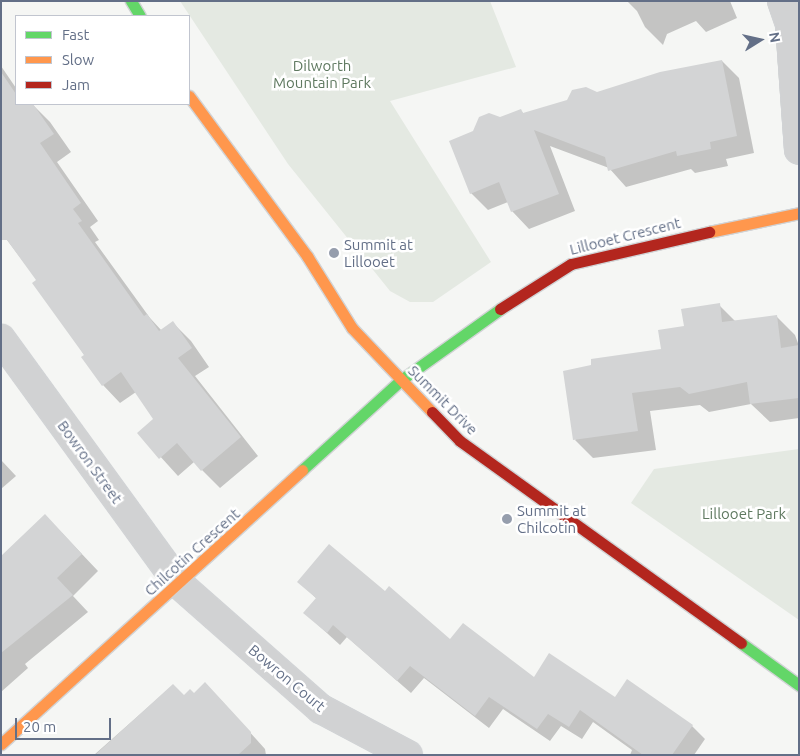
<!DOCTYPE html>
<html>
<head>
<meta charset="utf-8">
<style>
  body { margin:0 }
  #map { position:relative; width:800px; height:756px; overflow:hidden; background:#f5f6f4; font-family:Ubuntu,sans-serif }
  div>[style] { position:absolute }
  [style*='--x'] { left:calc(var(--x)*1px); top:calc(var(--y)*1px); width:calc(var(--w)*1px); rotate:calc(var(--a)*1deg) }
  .green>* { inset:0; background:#e4e9e2 }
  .shadow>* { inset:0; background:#0003 }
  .building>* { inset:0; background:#d3d4d5 }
  .roads { filter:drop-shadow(1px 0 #d1d3d5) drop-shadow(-1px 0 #d1d3d5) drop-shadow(0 1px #d1d3d5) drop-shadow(0 -1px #d1d3d5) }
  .street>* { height:28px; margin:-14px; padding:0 14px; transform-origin:14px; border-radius:14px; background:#d1d2d3 }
  .fast>* { height:11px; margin:-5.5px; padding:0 5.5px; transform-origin:5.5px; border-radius:5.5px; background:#63d668 }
  .slow>* { height:11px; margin:-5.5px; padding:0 5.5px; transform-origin:5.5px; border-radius:5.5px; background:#ff974d }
  .jam>* { height:11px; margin:-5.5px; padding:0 5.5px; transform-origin:5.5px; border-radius:5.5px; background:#b3261e }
  .dots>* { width:14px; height:14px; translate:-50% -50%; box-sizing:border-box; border:2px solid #fff; border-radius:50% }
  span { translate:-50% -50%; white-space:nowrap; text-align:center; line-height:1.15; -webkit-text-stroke:5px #fff; paint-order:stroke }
  .park-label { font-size:15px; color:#5f7960 }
  .street-label { font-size:15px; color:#636f87 }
  .poi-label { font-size:15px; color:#636f87 }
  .left { translate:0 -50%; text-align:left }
  .frame { position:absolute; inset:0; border:2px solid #636f87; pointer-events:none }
  .legend { position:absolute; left:15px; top:15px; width:175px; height:90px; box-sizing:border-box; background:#fff; border:1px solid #c1c5cf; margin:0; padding:6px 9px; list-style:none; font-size:15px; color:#636f87 }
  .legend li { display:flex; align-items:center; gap:10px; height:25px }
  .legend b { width:25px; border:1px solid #c1c5cf }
  .north { position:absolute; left:735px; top:15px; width:50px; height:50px; -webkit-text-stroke:4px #fff; paint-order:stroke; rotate:80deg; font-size:14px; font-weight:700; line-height:20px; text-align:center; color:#636f87 }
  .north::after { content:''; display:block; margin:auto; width:18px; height:22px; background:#636f87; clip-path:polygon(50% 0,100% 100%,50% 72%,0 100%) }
  .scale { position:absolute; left:15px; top:718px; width:96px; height:22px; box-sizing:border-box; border:2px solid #636f87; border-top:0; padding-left:6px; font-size:15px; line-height:18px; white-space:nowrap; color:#636f87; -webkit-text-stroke:4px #fff; paint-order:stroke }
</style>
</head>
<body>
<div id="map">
  <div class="green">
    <i style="clip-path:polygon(180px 1px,490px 1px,516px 67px,390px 101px,491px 262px,433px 302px,410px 302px,390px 291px,288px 164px)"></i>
    <i style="clip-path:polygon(799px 449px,799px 620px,631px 503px,654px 469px)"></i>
  </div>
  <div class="shadow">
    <i style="clip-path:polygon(627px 1px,730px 1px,737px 18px,706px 32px,696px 21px,667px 34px,663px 45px,645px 27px,637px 11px)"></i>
    <i style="clip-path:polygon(722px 61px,739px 78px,754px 153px,726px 159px,728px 166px,695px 173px,691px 169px,626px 187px,609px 168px,550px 146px,575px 211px,529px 229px,512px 211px,508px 202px,488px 210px,471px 193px,500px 119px,521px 111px,524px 114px)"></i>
    <i style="clip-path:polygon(1px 66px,16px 88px,16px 104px,32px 104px,50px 122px,71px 152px,57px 162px,98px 221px,90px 227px,99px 240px,95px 242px,150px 318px,162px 331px,173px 323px,191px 341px,209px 367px,195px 376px,258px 456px,220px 488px,194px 462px,178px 476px,139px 433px,155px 419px,136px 392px,120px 403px,103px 385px,38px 281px,1px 232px)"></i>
    <i style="clip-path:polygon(719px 305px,736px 322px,776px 316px,795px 335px,799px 346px,799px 418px,770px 422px,751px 404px,709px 412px,700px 405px,650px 411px,656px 450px,593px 458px,575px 440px,685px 327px)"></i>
    <i style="clip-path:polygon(1px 460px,16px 476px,1px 489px)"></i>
    <i style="clip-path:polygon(62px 533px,98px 571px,73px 596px,88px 612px,25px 664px,28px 668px,1px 692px,1px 557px)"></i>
    <i style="clip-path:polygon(299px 582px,385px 593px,450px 641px,534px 678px,615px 698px,627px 681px,692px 726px,705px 739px,694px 755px,630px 755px,632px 750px,593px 722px,582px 739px,561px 726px,550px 741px,503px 709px,489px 728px,424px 678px,411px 693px,347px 637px,340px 645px,305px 613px,317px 599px)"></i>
    <i style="clip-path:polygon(173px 685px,184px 697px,194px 695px,220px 699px,265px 749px,266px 755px,94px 755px)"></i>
  </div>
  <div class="building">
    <i style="clip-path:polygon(722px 60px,737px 136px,710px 142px,711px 149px,677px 156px,676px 151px,608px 171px,605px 157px,534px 130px,559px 194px,511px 212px,499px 182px,470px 194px,449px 141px,473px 131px,479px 117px,489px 113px,500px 117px,521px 109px,523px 113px,567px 100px,572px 90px,586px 87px,597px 92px,660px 72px)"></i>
    <i style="clip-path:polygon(1px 72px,16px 94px,16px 104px,33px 104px,54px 134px,40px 143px,81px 203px,73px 209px,82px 221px,78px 223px,144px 316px,147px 314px,159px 331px,173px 321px,192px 348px,178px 358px,241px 437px,201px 471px,177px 443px,159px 459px,137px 433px,153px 419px,121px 372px,102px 386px,81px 357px,84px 355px,32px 283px,36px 280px,7px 240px,1px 240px)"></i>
    <i style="clip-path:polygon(720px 303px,722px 322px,777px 315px,781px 348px,799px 345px,799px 398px,750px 404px,747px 382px,689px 394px,680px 387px,632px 393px,638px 431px,573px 440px,563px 371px,591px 365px,591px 359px,661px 349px,658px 330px,684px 326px,681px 309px)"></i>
    <i style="clip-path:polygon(45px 514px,82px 554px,57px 578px,73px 595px,1px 653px,1px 556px)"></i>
    <i style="clip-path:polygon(329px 544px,385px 591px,389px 586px,450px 639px,463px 623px,534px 677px,549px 653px,615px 697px,627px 679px,693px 725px,672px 755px,643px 755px,580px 710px,569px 727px,548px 714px,537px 729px,489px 697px,475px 716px,410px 666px,397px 681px,333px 625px,327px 633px,303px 613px,316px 598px,297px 582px)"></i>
    <i style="clip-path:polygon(205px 682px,251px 732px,251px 743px,238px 755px,95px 755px,173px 684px,184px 695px,190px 689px,194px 693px)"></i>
  </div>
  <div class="roads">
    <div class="street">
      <i style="--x:782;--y:1;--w:24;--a:71"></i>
      <i style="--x:790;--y:24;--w:126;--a:85.9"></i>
      <i style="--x:1;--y:339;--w:303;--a:54"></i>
      <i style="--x:179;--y:584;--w:189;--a:41.4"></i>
      <i style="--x:321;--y:709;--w:98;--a:27.9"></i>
    </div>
    <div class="fast">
      <i style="--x:131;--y:1;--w:17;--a:59"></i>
      <i style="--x:302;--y:470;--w:134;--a:-42.3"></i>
      <i style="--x:401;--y:380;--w:122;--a:-35.6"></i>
      <i style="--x:741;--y:643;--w:72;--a:35.9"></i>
    </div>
    <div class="slow">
      <i style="--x:189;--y:96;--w:199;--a:53.6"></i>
      <i style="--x:307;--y:256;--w:85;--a:58"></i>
      <i style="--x:352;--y:328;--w:116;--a:46.4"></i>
      <i style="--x:709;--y:232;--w:92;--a:-11.9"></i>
      <i style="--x:1;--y:744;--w:407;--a:-42.3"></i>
    </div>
    <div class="jam">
      <i style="--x:500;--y:309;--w:84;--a:-32.4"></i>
      <i style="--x:571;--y:264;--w:142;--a:-13.1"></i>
      <i style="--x:432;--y:412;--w:40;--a:46"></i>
      <i style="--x:460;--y:441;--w:346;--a:35.7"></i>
    </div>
  </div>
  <div class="dots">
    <i style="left:334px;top:253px;background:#969ead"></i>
    <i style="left:507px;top:519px;background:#969ead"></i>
  </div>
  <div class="park-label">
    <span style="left:322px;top:74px">Dilworth<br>Mountain Park</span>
    <span style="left:744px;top:514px">Lillooet Park</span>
  </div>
  <div class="street-label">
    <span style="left:625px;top:236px;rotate:-14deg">Lillooet Crescent</span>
    <span style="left:443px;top:400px;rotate:45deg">Summit Drive</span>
    <span style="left:90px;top:462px;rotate:54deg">Bowron Street</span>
    <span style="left:192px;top:552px;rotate:-42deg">Chilcotin Crescent</span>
    <span style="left:287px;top:678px;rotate:40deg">Bowron Court</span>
  </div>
  <div class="poi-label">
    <span class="left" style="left:344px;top:253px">Summit at<br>Lillooet</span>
    <span class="left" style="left:517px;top:519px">Summit at<br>Chilcotin</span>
  </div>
  <div class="frame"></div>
  <ul class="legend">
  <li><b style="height:6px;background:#63d668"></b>Fast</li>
  <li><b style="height:6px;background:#ff974d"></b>Slow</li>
  <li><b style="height:6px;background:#b3261e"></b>Jam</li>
  </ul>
  <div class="north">N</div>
  <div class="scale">20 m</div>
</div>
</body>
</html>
